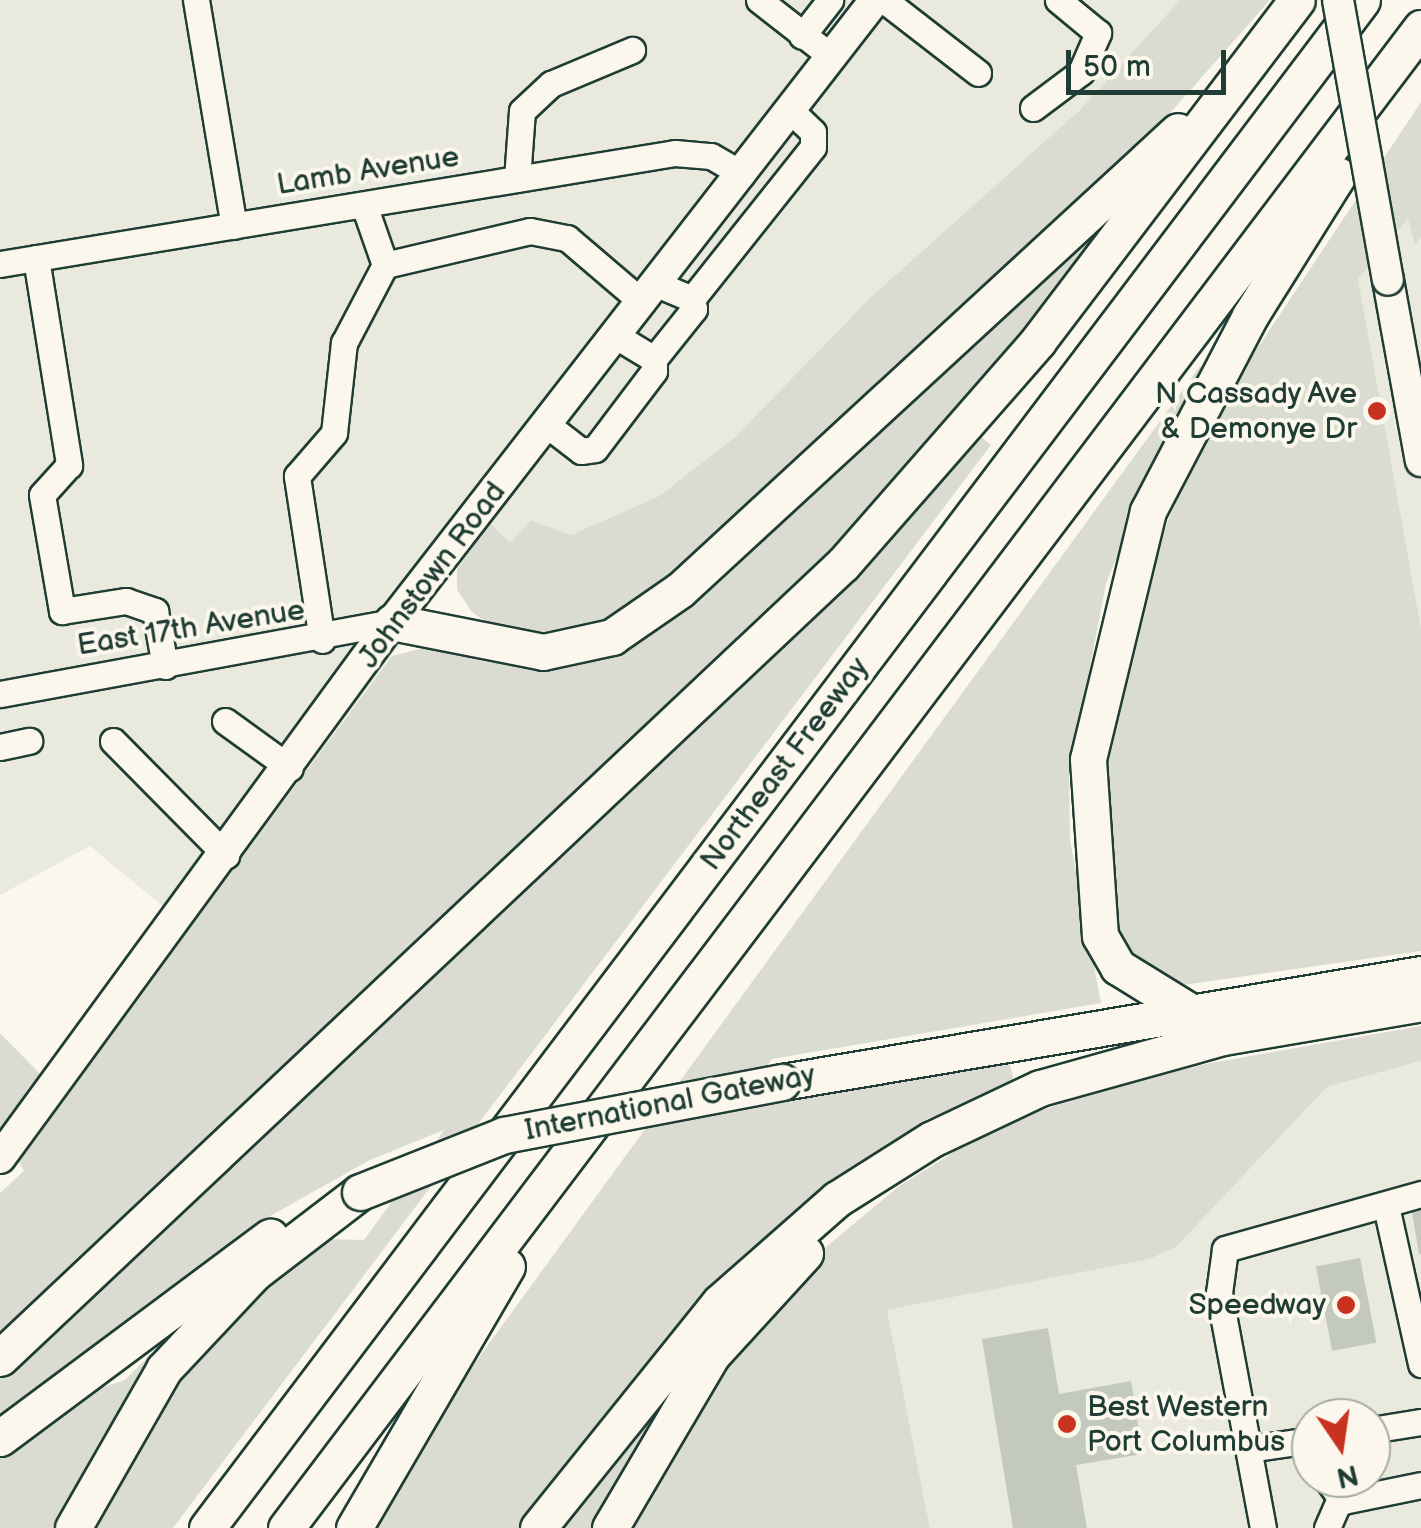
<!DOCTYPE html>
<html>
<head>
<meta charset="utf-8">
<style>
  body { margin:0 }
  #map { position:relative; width:1421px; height:1528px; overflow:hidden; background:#fbf7ec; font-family:"Balsamiq Sans",sans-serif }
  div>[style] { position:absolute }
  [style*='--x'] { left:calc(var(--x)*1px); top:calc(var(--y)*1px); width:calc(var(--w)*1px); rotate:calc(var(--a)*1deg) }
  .built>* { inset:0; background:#eae9de }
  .green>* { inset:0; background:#dbdcd1 }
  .building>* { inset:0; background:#c4c9be; transform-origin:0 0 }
  .roads { filter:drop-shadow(2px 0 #1f3d34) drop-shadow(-2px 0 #1f3d34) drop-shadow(0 2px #1f3d34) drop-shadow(0 -2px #1f3d34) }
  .minor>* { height:25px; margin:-12.5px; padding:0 12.5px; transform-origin:12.5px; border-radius:12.5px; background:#fbf7ec }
  .major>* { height:30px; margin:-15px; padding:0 15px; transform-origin:15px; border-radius:15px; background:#fbf7ec }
  .highway>* { height:35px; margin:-17.5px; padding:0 17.5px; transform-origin:17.5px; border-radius:17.5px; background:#fbf7ec }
  .bridges { filter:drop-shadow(2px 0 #1f3d34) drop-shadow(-2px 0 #1f3d34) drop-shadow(0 2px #1f3d34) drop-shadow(0 -2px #1f3d34) }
  .major-bridge>* { height:30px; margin:-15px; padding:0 15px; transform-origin:15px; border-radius:15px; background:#fbf7ec }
  .highway-bridge>* { height:35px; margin:-17.5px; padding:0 17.5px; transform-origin:17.5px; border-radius:17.5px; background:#fbf7ec }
  .dots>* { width:28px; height:28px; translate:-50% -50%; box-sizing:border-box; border:5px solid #fbf7ec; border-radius:50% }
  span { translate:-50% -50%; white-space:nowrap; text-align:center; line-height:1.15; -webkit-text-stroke:8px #fbf7ec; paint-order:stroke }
  .street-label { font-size:30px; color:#1f3d34 }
  .poi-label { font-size:30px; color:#1f3d34 }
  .right { translate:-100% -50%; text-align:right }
  .left { translate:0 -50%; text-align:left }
  .north { position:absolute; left:1291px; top:1398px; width:100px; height:100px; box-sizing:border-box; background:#fbf7ec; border:2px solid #a3ada2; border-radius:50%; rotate:167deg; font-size:28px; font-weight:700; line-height:40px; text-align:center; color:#1f3d34 }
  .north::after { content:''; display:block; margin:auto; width:35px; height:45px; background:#c8321e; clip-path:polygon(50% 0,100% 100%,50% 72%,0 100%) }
  .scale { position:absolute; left:1066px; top:50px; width:160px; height:45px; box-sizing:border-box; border:5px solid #1f3d34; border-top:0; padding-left:12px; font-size:30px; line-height:35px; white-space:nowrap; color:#1f3d34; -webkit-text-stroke:8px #fbf7ec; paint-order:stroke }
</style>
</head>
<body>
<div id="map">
  <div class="built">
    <i style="clip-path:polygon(0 0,1180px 0,1081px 110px,871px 297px,734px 438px,659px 496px,571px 535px,531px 520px,510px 544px,490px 523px,189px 928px,90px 846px,0 895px)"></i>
    <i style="clip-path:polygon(1409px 218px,1416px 244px,1421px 237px,1421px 628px,1357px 279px)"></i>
    <i style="clip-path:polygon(evenodd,1421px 1061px,1421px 1528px,930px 1528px,887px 1310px,1150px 1259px,1176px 1247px,1327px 1087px,1421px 1061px,1311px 1418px,1371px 1418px,1371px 1478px,1311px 1478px,1311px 1418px)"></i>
  </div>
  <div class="green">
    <i style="clip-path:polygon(1180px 0,1270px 0,1156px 129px,682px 569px,601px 626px,541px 636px,494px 627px,472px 612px,457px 590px,457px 569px,490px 523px,510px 543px,531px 520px,571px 535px,659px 496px,734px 438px,871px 297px,1080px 110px)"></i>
    <i style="clip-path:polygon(1421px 102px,1421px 237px,1415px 245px,1408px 219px,1358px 279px,1421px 628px,1421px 951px,1176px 986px,1141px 965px,1122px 940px,1107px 865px,1107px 746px,1149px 563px,1219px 406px)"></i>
    <i style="clip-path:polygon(1113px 212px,1120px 218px,871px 515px,0 1338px,0 1193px,24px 1171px,17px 1159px,392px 656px,431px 646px,485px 662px,556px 668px,644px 636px)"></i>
    <i style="clip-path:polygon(1200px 366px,1207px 371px,1155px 460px,1106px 584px,1069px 776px,1070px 840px,1101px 1003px,772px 1059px,738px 1108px,1009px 1060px,1014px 1082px,927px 1119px,778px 1229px,525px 1528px,373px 1528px,432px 1422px)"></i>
    <i style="clip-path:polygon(976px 433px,991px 445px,173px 1528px,82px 1528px,139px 1426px,249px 1295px,327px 1239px,364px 1240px,444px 1130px,370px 1160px,261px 1221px,0 1421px,0 1373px)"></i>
    <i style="clip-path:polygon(1421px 1026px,1421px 1061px,1327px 1087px,1176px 1247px,1150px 1259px,887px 1310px,930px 1528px,630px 1528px,738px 1346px,808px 1262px,898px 1187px,986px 1132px,1085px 1094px,1210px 1063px)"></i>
    <i style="clip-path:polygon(0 1033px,43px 1077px,0 1133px)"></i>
    <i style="clip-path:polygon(151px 1354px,52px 1528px,0 1528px,0 1453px,78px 1395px,125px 1380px)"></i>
    <i style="clip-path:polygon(673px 1378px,679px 1384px,598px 1528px,560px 1528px)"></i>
  </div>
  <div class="building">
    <i style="clip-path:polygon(1421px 1211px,1421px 1254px,1419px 1254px,1412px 1212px)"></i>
    <i style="left:1360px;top:1258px;width:86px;height:45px;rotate:79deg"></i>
    <i style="clip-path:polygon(1048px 1328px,1059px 1394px,1131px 1381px,1143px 1454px,1076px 1465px,1087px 1528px,1013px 1528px,982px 1339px)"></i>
  </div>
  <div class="roads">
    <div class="minor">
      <i style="--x:196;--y:0;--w:229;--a:80.5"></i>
      <i style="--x:759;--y:0;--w:93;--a:38"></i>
      <i style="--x:884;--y:0;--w:119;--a:37.8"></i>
      <i style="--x:802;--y:36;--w:46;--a:-52.1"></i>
      <i style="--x:1033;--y:108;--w:60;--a:-36.9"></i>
      <i style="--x:1081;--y:72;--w:43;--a:-66.4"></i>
      <i style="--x:1098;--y:33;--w:52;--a:-140.5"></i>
      <i style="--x:517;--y:179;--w:68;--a:-85.8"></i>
      <i style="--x:522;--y:111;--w:40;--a:-43"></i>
      <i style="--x:551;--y:84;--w:88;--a:-22.8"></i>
      <i style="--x:364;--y:205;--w:64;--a:70.7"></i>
      <i style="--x:385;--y:265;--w:149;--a:-13.2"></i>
      <i style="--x:530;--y:231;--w:38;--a:11"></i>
      <i style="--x:567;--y:238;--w:99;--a:40.5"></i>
      <i style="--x:36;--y:258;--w:210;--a:80.9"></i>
      <i style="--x:69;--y:465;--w:40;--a:132"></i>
      <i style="--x:42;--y:495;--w:118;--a:80.2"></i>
      <i style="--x:62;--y:611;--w:65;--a:-8.9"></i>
      <i style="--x:126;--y:601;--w:31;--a:19"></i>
      <i style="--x:155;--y:611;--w:56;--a:79.7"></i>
      <i style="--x:0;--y:264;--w:684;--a:-9.34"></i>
      <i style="--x:675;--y:153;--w:36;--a:5"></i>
      <i style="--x:711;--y:156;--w:36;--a:30"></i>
      <i style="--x:692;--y:299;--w:194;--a:-51.5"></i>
      <i style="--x:813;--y:147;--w:15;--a:-90"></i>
      <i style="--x:813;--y:132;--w:30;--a:-136"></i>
      <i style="--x:654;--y:359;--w:64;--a:-51.3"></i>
      <i style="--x:694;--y:309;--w:10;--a:-101"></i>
      <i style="--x:692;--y:299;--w:39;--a:-157"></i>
      <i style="--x:546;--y:424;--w:44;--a:37.6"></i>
      <i style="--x:581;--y:451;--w:14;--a:-8"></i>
      <i style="--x:595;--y:449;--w:98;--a:-52.9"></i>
      <i style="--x:654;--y:371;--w:12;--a:-90"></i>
      <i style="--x:654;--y:359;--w:44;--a:-148.8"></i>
      <i style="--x:322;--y:640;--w:166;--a:-98.7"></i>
      <i style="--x:297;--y:476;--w:57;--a:-49.3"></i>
      <i style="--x:334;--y:433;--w:91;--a:-83.7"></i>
      <i style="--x:344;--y:343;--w:88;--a:-62.3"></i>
      <i style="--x:0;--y:694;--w:399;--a:-10.4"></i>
      <i style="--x:225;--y:721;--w:80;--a:35.9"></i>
      <i style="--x:113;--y:741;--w:161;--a:45.3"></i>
      <i style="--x:0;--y:747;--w:30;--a:-12"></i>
      <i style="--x:1386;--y:1206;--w:162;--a:77.5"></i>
      <i style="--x:1371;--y:1430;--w:51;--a:-9.1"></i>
      <i style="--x:1249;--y:1449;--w:63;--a:-8.3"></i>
      <i style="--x:1326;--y:1478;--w:29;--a:54"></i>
      <i style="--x:1343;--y:1501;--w:80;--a:-11.6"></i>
      <i style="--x:1263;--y:1528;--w:239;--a:-100.6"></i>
      <i style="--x:1219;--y:1293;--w:44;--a:-82.2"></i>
      <i style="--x:1225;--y:1249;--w:204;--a:-15.7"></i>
      <i style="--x:1327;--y:1528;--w:55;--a:-66.3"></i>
    </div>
    <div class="major">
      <i style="--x:1388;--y:280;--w:184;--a:79.7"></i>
      <i style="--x:0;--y:1158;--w:664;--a:-53.82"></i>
      <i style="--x:392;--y:622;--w:788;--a:-52.17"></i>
    </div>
    <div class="highway">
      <i style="--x:392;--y:622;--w:154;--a:11.2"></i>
      <i style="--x:543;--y:652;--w:71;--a:-12.3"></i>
      <i style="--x:612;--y:637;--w:83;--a:-34.7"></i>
      <i style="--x:680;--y:590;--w:677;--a:-42.67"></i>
      <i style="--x:1186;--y:1009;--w:80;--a:-148.3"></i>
      <i style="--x:1118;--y:967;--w:36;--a:-120"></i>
      <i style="--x:1100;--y:936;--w:177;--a:-93.9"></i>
      <i style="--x:1088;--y:759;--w:255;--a:-76.4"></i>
      <i style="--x:1148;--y:511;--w:220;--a:-62.4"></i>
      <i style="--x:1250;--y:316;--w:166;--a:-58"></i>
      <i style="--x:782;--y:1082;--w:648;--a:-9.59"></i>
      <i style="--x:0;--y:1358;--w:1158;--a:-43.29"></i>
      <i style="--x:843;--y:564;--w:296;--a:-48.8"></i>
      <i style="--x:1038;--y:341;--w:428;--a:-52.8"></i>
      <i style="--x:0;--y:1438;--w:337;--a:-36.7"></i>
      <i style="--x:73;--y:1528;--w:183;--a:-60.2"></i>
      <i style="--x:164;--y:1369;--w:132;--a:-46.8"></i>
      <i style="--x:254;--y:1273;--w:133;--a:-37.4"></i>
      <i style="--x:207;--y:1528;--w:1915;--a:-52.91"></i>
      <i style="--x:286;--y:1528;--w:1881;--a:-52.89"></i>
      <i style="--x:354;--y:1528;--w:303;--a:-59.7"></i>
      <i style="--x:538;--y:1528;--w:290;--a:-51.2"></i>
      <i style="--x:720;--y:1302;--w:156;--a:-41.4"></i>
      <i style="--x:837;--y:1199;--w:112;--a:-32.3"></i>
      <i style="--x:932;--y:1139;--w:119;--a:-25.3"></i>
      <i style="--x:1040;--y:1088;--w:190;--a:-15.6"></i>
      <i style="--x:1223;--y:1037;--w:201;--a:-9.7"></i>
      <i style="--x:610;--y:1528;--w:201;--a:-59.5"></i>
      <i style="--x:712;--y:1355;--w:138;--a:-47.6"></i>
    </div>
  </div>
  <div class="bridges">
    <div class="major-bridge">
      <i style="--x:1338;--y:0;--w:284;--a:79.9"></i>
    </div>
    <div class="highway-bridge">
      <i style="--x:360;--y:1192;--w:155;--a:-21.6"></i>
      <i style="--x:504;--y:1135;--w:283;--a:-10.8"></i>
    </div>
  </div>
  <div class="dots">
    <i style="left:1377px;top:411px;background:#c8321e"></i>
    <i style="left:1346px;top:1305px;background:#c8321e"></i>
    <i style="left:1067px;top:1424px;background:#c8321e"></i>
  </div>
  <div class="street-label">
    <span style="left:368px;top:171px;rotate:-9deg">Lamb Avenue</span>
    <span style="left:432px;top:575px;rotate:-53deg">Johnstown Road</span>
    <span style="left:191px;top:628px;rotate:-9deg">East 17th Avenue</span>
    <span style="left:785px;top:764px;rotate:-53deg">Northeast Freeway</span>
    <span style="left:670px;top:1103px;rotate:-11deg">International Gateway</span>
  </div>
  <div class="poi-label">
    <span class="right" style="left:1357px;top:411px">N Cassady Ave<br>&amp; Demonye Dr</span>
    <span class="right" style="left:1326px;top:1305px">Speedway</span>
    <span class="left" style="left:1087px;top:1424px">Best Western<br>Port Columbus</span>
  </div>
  <div class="north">N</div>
  <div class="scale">50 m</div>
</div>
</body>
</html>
